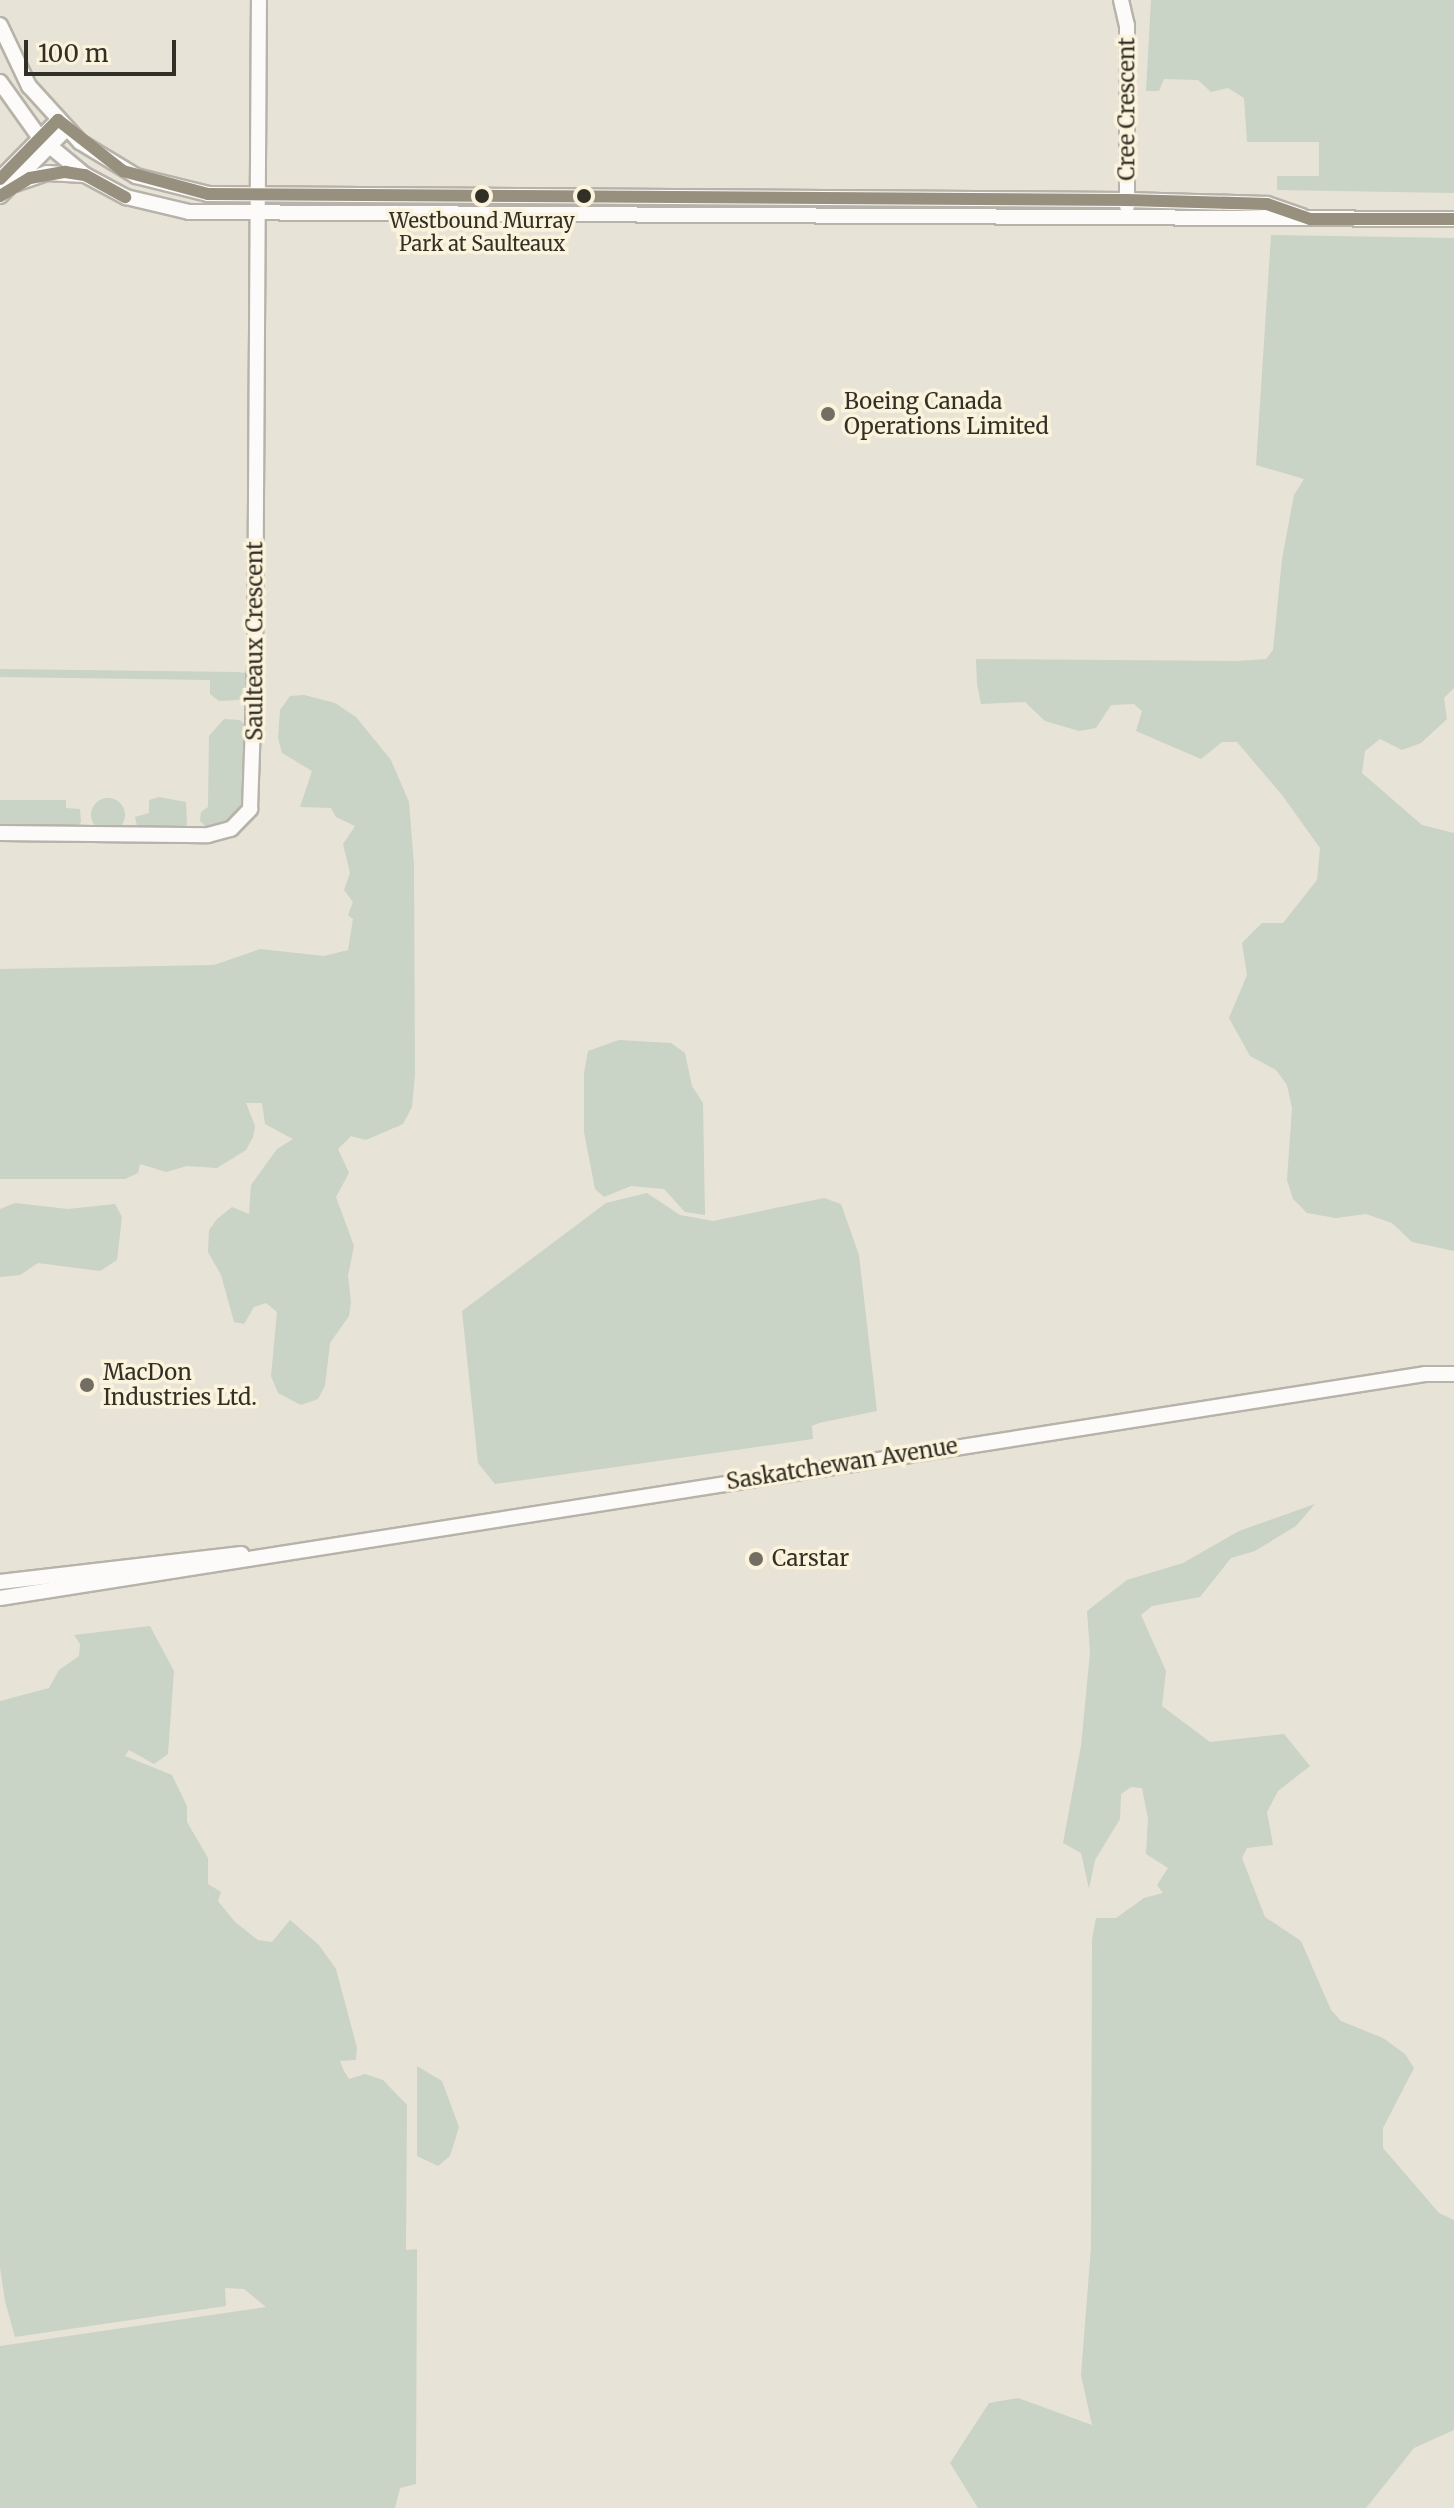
<!DOCTYPE html>
<html>
<head>
<meta charset="utf-8">
<style>
  body { margin:0 }
  #map { position:relative; width:1454px; height:2508px; overflow:hidden; background:#e8e3d7; font-family:Merriweather,serif }
  div>[style] { position:absolute }
  [style*='--x'] { left:calc(var(--x)*1px); top:calc(var(--y)*1px); width:calc(var(--w)*1px); rotate:calc(var(--a)*1deg) }
  .green>* { inset:0; background:#c9d3c6 }
  .round { border-radius:50% }
  .roads { filter:drop-shadow(2px 0 #b7b3aa) drop-shadow(-2px 0 #b7b3aa) drop-shadow(0 2px #b7b3aa) drop-shadow(0 -2px #b7b3aa) }
  .minor>* { height:14px; margin:-7px; padding:0 7px; transform-origin:7px; border-radius:7px; background:#fcfbf9 }
  .bus-1>* { height:12px; margin:-6px; padding:0 6px; transform-origin:6px; border-radius:6px; background:#98907f }
  .dots>* { width:22px; height:22px; translate:-50% -50%; box-sizing:border-box; border:4px solid #fcf3dd; border-radius:50% }
  span { translate:-50% -50%; white-space:nowrap; text-align:center; line-height:1.15; -webkit-text-stroke:7px #fcf3dd; paint-order:stroke }
  .bus-label { font-size:20px; color:#322f26 }
  .street-label { font-size:22px; color:#322f26 }
  .poi-label { font-size:22px; color:#322f26 }
  .left { translate:0 -50%; text-align:left }
  .scale { position:absolute; left:24px; top:40px; width:152px; height:36px; box-sizing:border-box; border:4px solid #322f26; border-top:0; padding-left:10px; font-size:24px; line-height:28px; white-space:nowrap; color:#322f26; -webkit-text-stroke:6px #fcf3dd; paint-order:stroke }
</style>
</head>
<body>
<div id="map">
  <div class="green">
    <i style="clip-path:polygon(1151px 0,1454px 0,1454px 193px,1277px 190px,1277px 176px,1319px 176px,1319px 142px,1247px 142px,1244px 98px,1228px 88px,1211px 92px,1198px 80px,1164px 79px,1159px 91px,1146px 91px)"></i>
    <i style="clip-path:polygon(1271px 235px,1454px 238px,1454px 688px,1444px 698px,1447px 719px,1421px 743px,1402px 750px,1380px 739px,1365px 751px,1362px 773px,1422px 825px,1454px 833px,1454px 1251px,1412px 1242px,1392px 1223px,1366px 1214px,1336px 1218px,1307px 1213px,1293px 1199px,1287px 1180px,1292px 1108px,1287px 1085px,1276px 1070px,1250px 1056px,1229px 1018px,1247px 975px,1242px 943px,1262px 923px,1283px 923px,1317px 880px,1320px 848px,1282px 795px,1237px 742px,1222px 742px,1201px 759px,1136px 731px,1142px 711px,1134px 704px,1111px 705px,1096px 728px,1079px 731px,1045px 721px,1025px 702px,981px 704px,977px 684px,976px 659px,1237px 661px,1266px 659px,1273px 650px,1282px 559px,1294px 495px,1304px 479px,1256px 465px)"></i>
    <i style="clip-path:polygon(0 669px,237px 672px,246px 673px,246px 692px,239px 700px,219px 701px,210px 694px,210px 680px,0 677px)"></i>
    <i style="clip-path:polygon(304px 695px,335px 703px,356px 717px,391px 760px,409px 802px,414px 865px,415px 1074px,412px 1107px,403px 1124px,366px 1140px,351px 1136px,338px 1149px,349px 1173px,336px 1197px,354px 1246px,348px 1276px,351px 1302px,349px 1316px,330px 1343px,325px 1386px,318px 1399px,301px 1405px,278px 1393px,271px 1376px,277px 1312px,266px 1303px,254px 1307px,244px 1324px,234px 1322px,221px 1275px,208px 1252px,209px 1230px,217px 1219px,232px 1207px,249px 1214px,251px 1185px,277px 1149px,293px 1139px,265px 1124px,262px 1103px,246px 1103px,255px 1126px,253px 1137px,246px 1150px,217px 1168px,187px 1166px,166px 1172px,140px 1164px,138px 1173px,125px 1179px,0 1179px,0 969px,214px 965px,260px 949px,324px 956px,348px 950px,353px 919px,348px 915px,353px 902px,344px 890px,350px 873px,343px 844px,355px 826px,336px 817px,331px 808px,300px 807px,312px 771px,282px 753px,278px 738px,280px 710px,290px 696px)"></i>
    <i style="clip-path:polygon(224px 719px,240px 720px,246px 726px,245px 798px,230px 822px,207px 828px,200px 821px,201px 812px,208px 807px,209px 736px)"></i>
    <i style="clip-path:polygon(159px 797px,186px 802px,187px 826px,137px 826px,135px 817px,149px 813px,149px 800px)"></i>
    <i class="round" style="left:91px;top:798px;width:34px;height:34px"></i>
    <i style="clip-path:polygon(0 800px,66px 800px,66px 808px,80px 809px,81px 822px,77px 827px,0 827px)"></i>
    <i style="clip-path:polygon(619px 1040px,671px 1043px,685px 1053px,692px 1086px,703px 1103px,705px 1215px,685px 1212px,664px 1189px,631px 1186px,604px 1197px,595px 1189px,584px 1132px,584px 1073px,588px 1051px)"></i>
    <i style="clip-path:polygon(647px 1193px,680px 1215px,713px 1221px,824px 1198px,841px 1204px,859px 1255px,877px 1411px,819px 1423px,812px 1426px,813px 1439px,495px 1484px,478px 1463px,462px 1311px,606px 1203px)"></i>
    <i style="clip-path:polygon(15px 1203px,68px 1209px,115px 1204px,122px 1217px,117px 1260px,100px 1271px,38px 1263px,20px 1275px,0 1277px,0 1209px)"></i>
    <i style="clip-path:polygon(1315px 1504px,1296px 1526px,1255px 1551px,1231px 1558px,1200px 1597px,1152px 1606px,1141px 1615px,1166px 1671px,1162px 1706px,1210px 1742px,1284px 1734px,1310px 1766px,1278px 1791px,1267px 1812px,1273px 1845px,1247px 1848px,1242px 1858px,1265px 1917px,1301px 1941px,1331px 2010px,1341px 2021px,1383px 2038px,1405px 2054px,1414px 2068px,1383px 2128px,1383px 2148px,1439px 2213px,1454px 2220px,1454px 2430px,1414px 2448px,1366px 2508px,978px 2508px,950px 2463px,989px 2403px,1018px 2398px,1092px 2425px,1081px 2375px,1091px 2247px,1092px 1939px,1096px 1918px,1116px 1918px,1144px 1898px,1163px 1893px,1157px 1885px,1168px 1868px,1146px 1854px,1148px 1819px,1142px 1788px,1131px 1787px,1121px 1794px,1120px 1819px,1095px 1860px,1089px 1889px,1081px 1853px,1063px 1843px,1081px 1746px,1090px 1652px,1087px 1611px,1127px 1580px,1183px 1563px,1239px 1531px)"></i>
    <i style="clip-path:polygon(150px 1626px,174px 1671px,168px 1754px,154px 1764px,129px 1750px,125px 1756px,172px 1775px,187px 1806px,187px 1822px,208px 1858px,208px 1884px,221px 1892px,218px 1901px,235px 1922px,258px 1940px,272px 1942px,290px 1920px,319px 1945px,336px 1969px,357px 2048px,356px 2060px,340px 2061px,344px 2071px,349px 2079px,365px 2074px,383px 2080px,407px 2105px,406px 2250px,417px 2249px,416px 2484px,400px 2488px,395px 2508px,0 2508px,0 2346px,266px 2307px,244px 2289px,225px 2288px,226px 2306px,15px 2337px,5px 2301px,0 2267px,0 1701px,49px 1688px,59px 1670px,79px 1656px,80px 1644px,74px 1635px)"></i>
    <i style="clip-path:polygon(417px 2066px,442px 2081px,459px 2127px,450px 2156px,438px 2166px,417px 2156px)"></i>
  </div>
  <div class="roads">
    <div class="minor">
      <i style="--x:1121;--y:0;--w:26;--a:77"></i>
      <i style="--x:1127;--y:25;--w:181;--a:90"></i>
      <i style="--x:0;--y:25;--w:68;--a:64.6"></i>
      <i style="--x:29;--y:86;--w:76;--a:47.7"></i>
      <i style="--x:80;--y:142;--w:66;--a:31.3"></i>
      <i style="--x:136;--y:176;--w:74;--a:14"></i>
      <i style="--x:208;--y:194;--w:919;--a:0.37"></i>
      <i style="--x:1127;--y:200;--w:140;--a:1.6"></i>
      <i style="--x:1267;--y:204;--w:37;--a:19"></i>
      <i style="--x:0;--y:82;--w:69;--a:54.5"></i>
      <i style="--x:40;--y:138;--w:58;--a:39.4"></i>
      <i style="--x:85;--y:175;--w:47;--a:28.2"></i>
      <i style="--x:126;--y:197;--w:65;--a:13.4"></i>
      <i style="--x:189;--y:212;--w:1265;--a:0.32"></i>
      <i style="--x:0;--y:179;--w:83;--a:-45.5"></i>
      <i style="--x:15;--y:184;--w:34;--a:-19"></i>
      <i style="--x:47;--y:173;--w:37;--a:3"></i>
      <i style="--x:0;--y:196;--w:94;--a:-45.4"></i>
      <i style="--x:0;--y:833;--w:208;--a:0.6"></i>
      <i style="--x:208;--y:835;--w:24;--a:-15"></i>
      <i style="--x:231;--y:829;--w:28;--a:-46"></i>
      <i style="--x:250;--y:809;--w:142;--a:-88"></i>
      <i style="--x:255;--y:667;--w:667;--a:-89.66"></i>
      <i style="--x:0;--y:1582;--w:243;--a:-6.6"></i>
      <i style="--x:0;--y:1598;--w:1442;--a:-8.93"></i>
      <i style="--x:1425;--y:1374;--w:29;--a:0"></i>
    </div>
  </div>
  <div class="bus-1">
    <i style="--x:0;--y:179;--w:83;--a:-45.5"></i>
    <i style="--x:58;--y:120;--w:83;--a:38.1"></i>
    <i style="--x:123;--y:171;--w:88;--a:15.1"></i>
    <i style="--x:208;--y:194;--w:919;--a:0.37"></i>
    <i style="--x:1127;--y:200;--w:140;--a:1.6"></i>
    <i style="--x:1267;--y:204;--w:46;--a:19.2"></i>
    <i style="--x:1310;--y:219;--w:144;--a:0"></i>
    <i style="--x:0;--y:196;--w:35;--a:-31"></i>
    <i style="--x:30;--y:178;--w:36;--a:-10"></i>
    <i style="--x:65;--y:172;--w:20;--a:9"></i>
    <i style="--x:85;--y:175;--w:46;--a:28.8"></i>
  </div>
  <div class="dots">
    <i style="left:482px;top:196px;background:#322f26"></i>
    <i style="left:584px;top:196px;background:#322f26"></i>
    <i style="left:828px;top:414px;background:#726e64"></i>
    <i style="left:87px;top:1385px;background:#726e64"></i>
    <i style="left:756px;top:1559px;background:#726e64"></i>
  </div>
  <div class="bus-label">
    <span style="left:482px;top:232px">Westbound Murray<br>Park at Saulteaux</span>
  </div>
  <div class="street-label">
    <span style="left:1127px;top:109px;rotate:-90deg">Cree Crescent</span>
    <span style="left:255px;top:641px;rotate:-90deg">Saulteaux Crescent</span>
    <span style="left:842px;top:1464px;rotate:-9deg">Saskatchewan Avenue</span>
  </div>
  <div class="poi-label">
    <span class="left" style="left:844px;top:414px">Boeing Canada<br>Operations Limited</span>
    <span class="left" style="left:103px;top:1385px">MacDon<br>Industries Ltd.</span>
    <span class="left" style="left:772px;top:1559px">Carstar</span>
  </div>
  <div class="scale">100 m</div>
</div>
</body>
</html>
